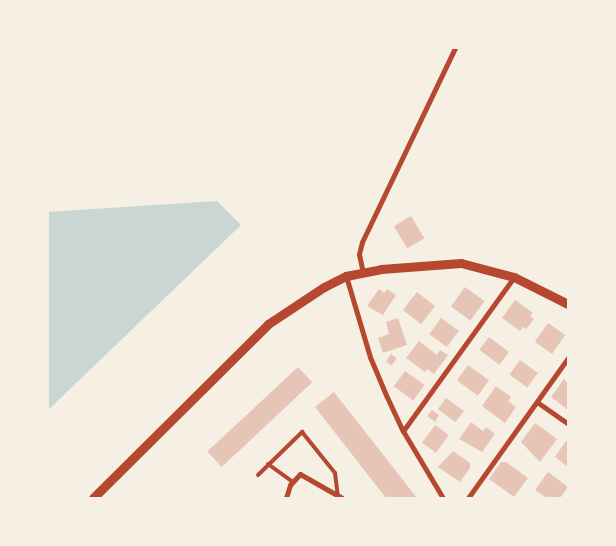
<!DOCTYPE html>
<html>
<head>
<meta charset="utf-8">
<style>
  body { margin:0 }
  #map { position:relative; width:616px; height:546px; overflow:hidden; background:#f6efe4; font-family:Georgia,serif }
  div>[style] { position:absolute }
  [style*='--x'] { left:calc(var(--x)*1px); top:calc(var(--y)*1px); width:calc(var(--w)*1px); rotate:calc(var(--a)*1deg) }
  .water>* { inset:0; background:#c9d6d2 }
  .building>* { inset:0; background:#e6c5b7; transform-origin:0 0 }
  .service>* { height:4px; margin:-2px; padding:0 2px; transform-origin:2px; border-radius:2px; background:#b5482f }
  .minor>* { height:5px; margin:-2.5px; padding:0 2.5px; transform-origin:2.5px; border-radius:2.5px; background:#b5482f }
  .tertiary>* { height:9px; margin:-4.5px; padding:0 4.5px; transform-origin:4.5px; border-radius:4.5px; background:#b5482f }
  span { translate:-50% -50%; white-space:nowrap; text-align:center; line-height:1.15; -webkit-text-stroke:5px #f6efe4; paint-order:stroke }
  .frame { position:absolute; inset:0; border:49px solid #f6efe4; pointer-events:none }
</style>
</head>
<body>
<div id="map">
  <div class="water">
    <i style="clip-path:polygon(217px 201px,241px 225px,48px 410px,48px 212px)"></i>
  </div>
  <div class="building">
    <i style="left:411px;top:216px;width:26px;height:20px;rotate:59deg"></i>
    <i style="left:465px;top:287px;width:24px;height:24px;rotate:36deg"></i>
    <i style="clip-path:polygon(379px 289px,384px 293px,387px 289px,396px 295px,383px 315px,367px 306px)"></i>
    <i style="left:417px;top:292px;width:23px;height:23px;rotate:38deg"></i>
    <i style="clip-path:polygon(515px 300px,533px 313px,530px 316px,534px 319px,526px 329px,523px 327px,520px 331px,502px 318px)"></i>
    <i style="clip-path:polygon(398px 318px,407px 345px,383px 353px,378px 338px,389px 334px,386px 322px)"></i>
    <i style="left:441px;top:318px;width:22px;height:20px;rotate:36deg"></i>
    <i style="left:548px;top:323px;width:21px;height:23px;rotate:35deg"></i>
    <i style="left:489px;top:337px;width:25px;height:16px;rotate:37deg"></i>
    <i style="clip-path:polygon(419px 341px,437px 355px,440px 350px,448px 355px,434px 374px,427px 369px,425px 372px,406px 358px)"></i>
    <i style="left:391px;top:354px;width:7px;height:9px;rotate:34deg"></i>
    <i style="left:520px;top:360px;width:22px;height:18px;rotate:36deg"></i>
    <i style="left:468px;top:365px;width:26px;height:19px;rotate:36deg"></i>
    <i style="left:298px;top:367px;width:21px;height:124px;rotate:47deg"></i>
    <i style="left:405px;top:371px;width:24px;height:19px;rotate:36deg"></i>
    <i style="clip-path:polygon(564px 379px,568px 383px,568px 410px,551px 397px)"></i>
    <i style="clip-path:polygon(496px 386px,511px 397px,508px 401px,516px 407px,505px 423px,482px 406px)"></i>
    <i style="clip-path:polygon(334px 392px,417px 498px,386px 498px,315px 407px)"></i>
    <i style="left:446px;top:398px;width:22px;height:14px;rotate:36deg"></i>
    <i style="clip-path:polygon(432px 410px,439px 415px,435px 422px,427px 416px)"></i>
    <i style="clip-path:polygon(471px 422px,483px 431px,486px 427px,495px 434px,482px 452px,459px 439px)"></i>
    <i style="clip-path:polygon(535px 423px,557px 439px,540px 462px,521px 442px)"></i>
    <i style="left:435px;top:425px;width:17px;height:22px;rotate:36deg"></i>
    <i style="clip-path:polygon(566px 441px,568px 442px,568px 467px,555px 457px)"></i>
    <i style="clip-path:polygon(453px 451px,470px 463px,470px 468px,460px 482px,438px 467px)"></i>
    <i style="clip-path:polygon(501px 462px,506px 462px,528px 478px,514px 497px,489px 479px)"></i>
    <i style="clip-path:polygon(548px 472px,568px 487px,560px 498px,547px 498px,535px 490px)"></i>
  </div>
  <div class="service">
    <i style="--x:268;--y:464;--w:31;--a:36"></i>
    <i style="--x:258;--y:475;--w:62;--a:-44.3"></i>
    <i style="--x:302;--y:432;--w:53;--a:51.2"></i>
    <i style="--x:335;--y:473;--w:23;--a:83"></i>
  </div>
  <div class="minor">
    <i style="--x:363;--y:273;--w:19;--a:-102"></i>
    <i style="--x:359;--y:254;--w:12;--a:-76"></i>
    <i style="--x:362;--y:242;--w:215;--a:-64.4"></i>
    <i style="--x:346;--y:276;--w:84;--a:73.5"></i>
    <i style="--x:370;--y:357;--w:41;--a:67.2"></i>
    <i style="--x:386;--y:395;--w:40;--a:65"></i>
    <i style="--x:403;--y:431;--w:78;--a:59.2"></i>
    <i style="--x:537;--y:402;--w:38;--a:35"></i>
    <i style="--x:403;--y:431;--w:190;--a:-54.2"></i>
    <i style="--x:286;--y:498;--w:14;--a:-73"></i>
    <i style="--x:290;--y:485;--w:15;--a:-48"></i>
    <i style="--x:300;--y:474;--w:48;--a:29.7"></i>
    <i style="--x:468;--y:498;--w:172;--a:-54.5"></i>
  </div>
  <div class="tertiary">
    <i style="--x:93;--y:498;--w:247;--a:-44.8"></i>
    <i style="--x:268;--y:324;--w:67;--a:-33.5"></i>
    <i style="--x:324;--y:287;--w:25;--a:-27"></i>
    <i style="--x:346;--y:276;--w:36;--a:-11"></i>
    <i style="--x:381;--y:269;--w:80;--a:-4.3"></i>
    <i style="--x:461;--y:263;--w:55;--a:14.8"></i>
    <i style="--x:514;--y:277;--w:60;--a:26.6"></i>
  </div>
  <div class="frame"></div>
</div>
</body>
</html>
